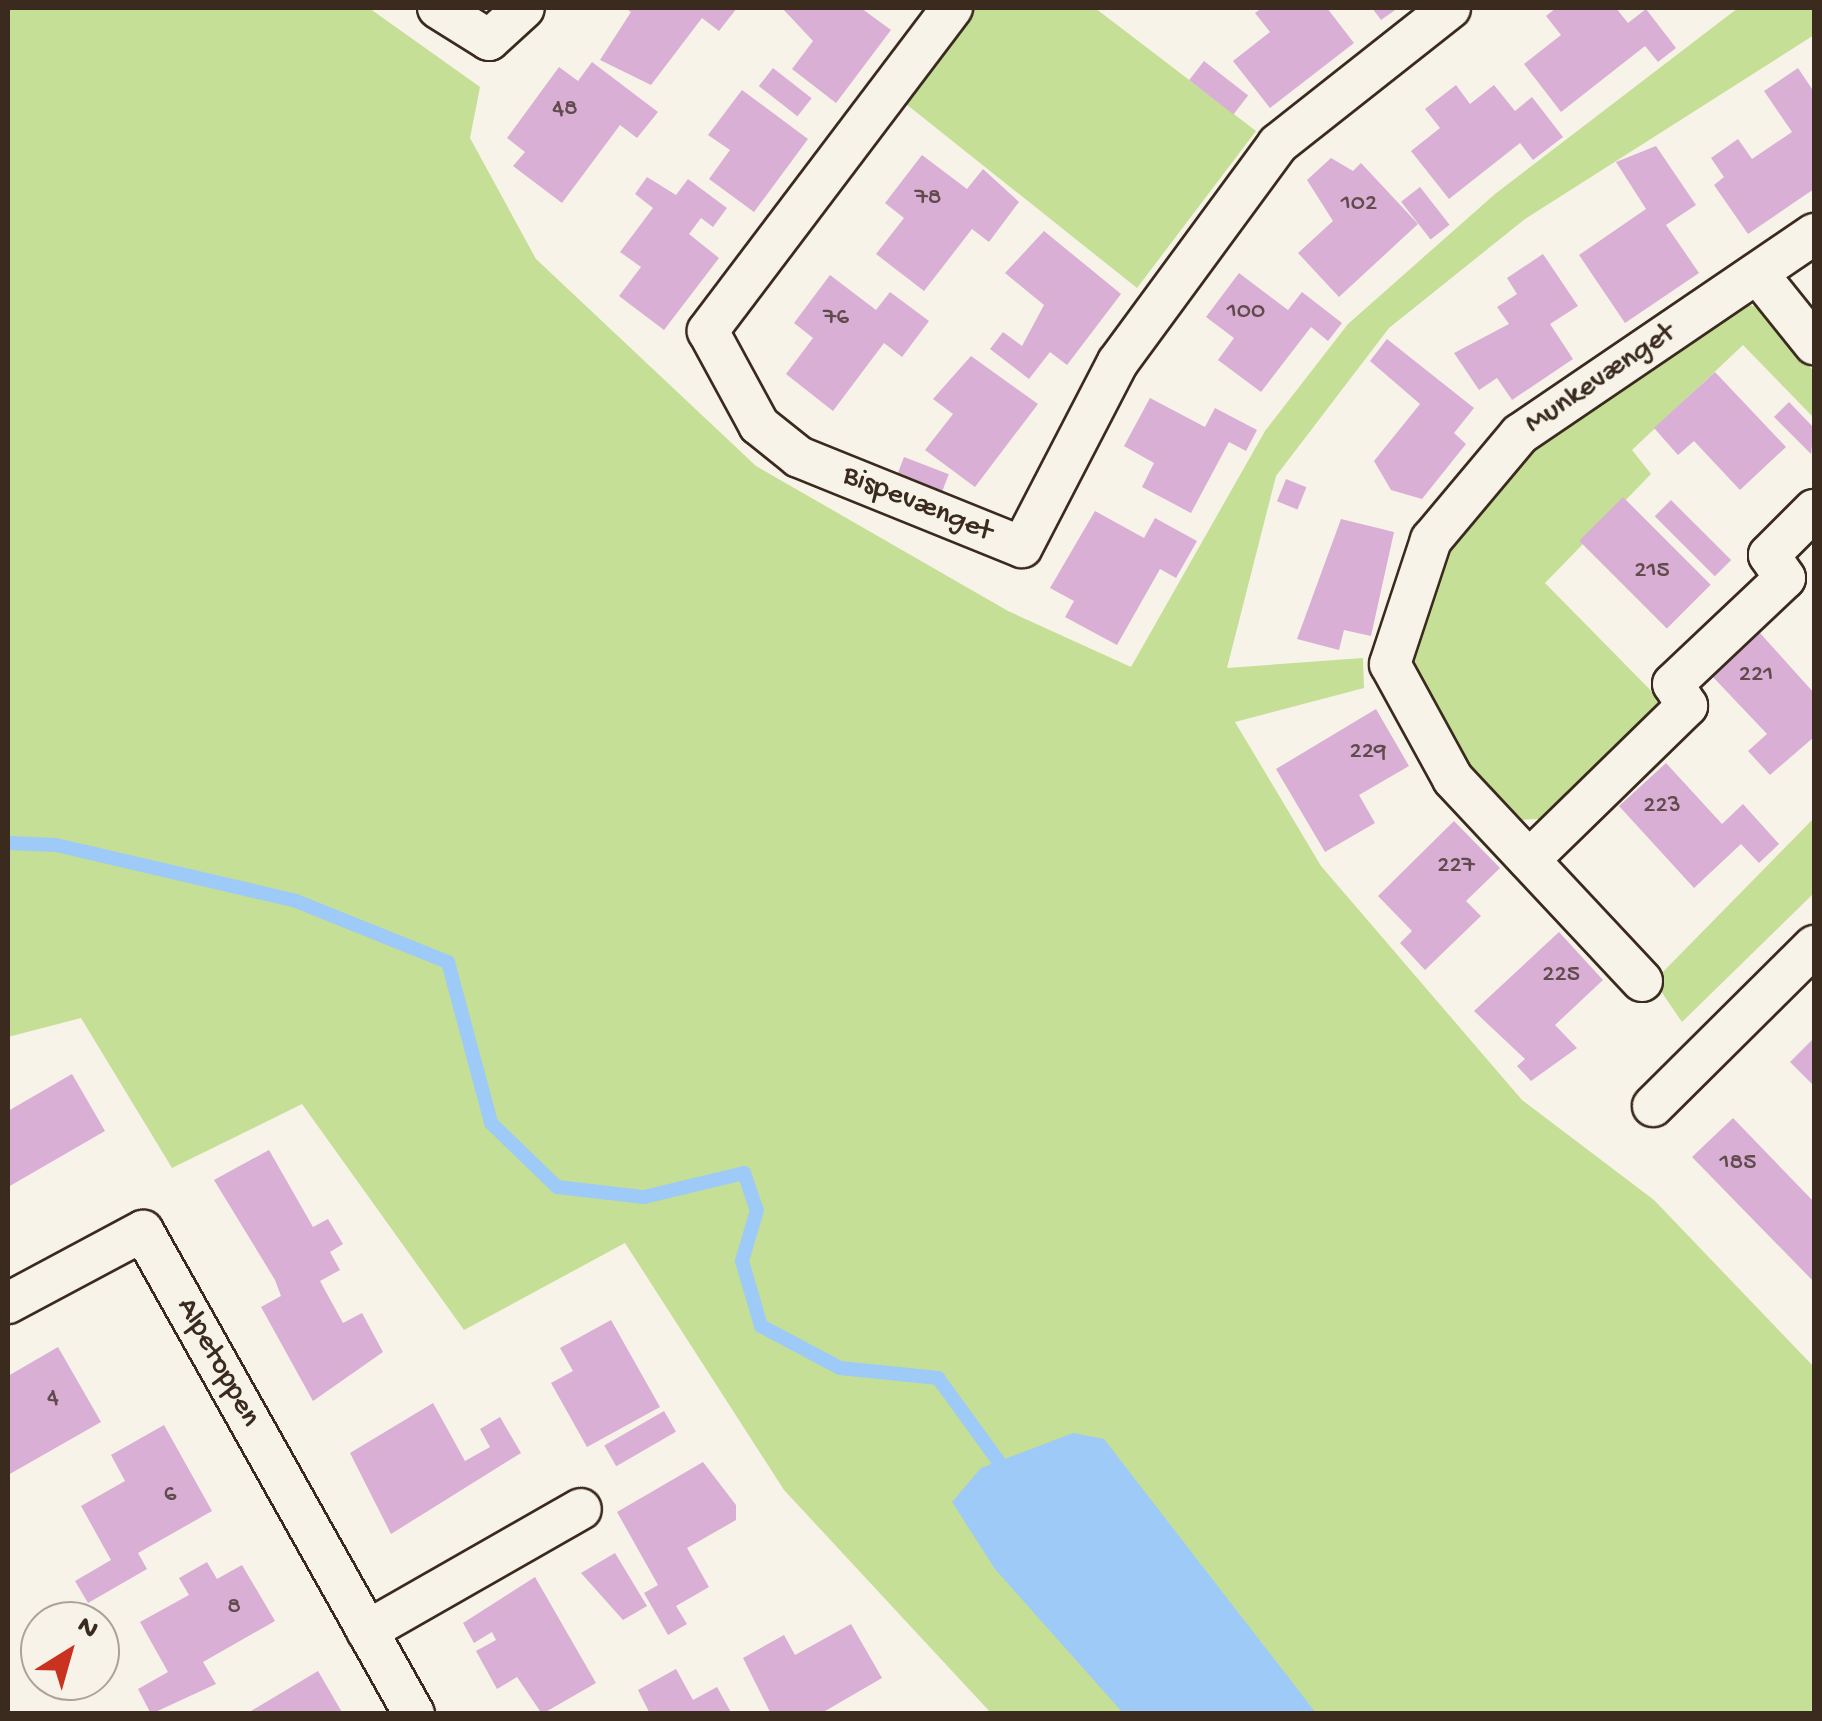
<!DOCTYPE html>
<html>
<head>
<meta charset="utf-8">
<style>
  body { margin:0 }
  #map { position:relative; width:1822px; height:1721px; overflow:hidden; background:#f7f3e8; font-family:"Gochi Hand",sans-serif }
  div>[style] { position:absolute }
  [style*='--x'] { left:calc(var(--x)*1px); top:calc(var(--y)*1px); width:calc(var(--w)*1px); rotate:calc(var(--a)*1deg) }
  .green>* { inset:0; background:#c5df96 }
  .water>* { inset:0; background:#9ecaf8 }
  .stream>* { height:14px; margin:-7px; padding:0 7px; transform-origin:7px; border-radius:7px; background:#9ecaf8 }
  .building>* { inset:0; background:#d9afd5; transform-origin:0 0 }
  .roads { filter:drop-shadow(2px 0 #3b2a1e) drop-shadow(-2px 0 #3b2a1e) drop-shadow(0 2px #3b2a1e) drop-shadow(0 -2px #3b2a1e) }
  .street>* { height:40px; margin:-20px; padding:0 20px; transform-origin:20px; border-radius:20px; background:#f7f3e8 }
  span { translate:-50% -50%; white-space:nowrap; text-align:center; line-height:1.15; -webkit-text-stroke:9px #f7f3e8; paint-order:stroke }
  .number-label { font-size:25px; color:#624b4c }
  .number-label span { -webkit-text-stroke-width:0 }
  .street-label { font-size:30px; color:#3b2a1e }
  .frame { position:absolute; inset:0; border:10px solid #3b2a1e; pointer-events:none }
  .north { position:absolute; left:20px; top:1601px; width:100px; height:100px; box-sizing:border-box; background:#f7f3e8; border:2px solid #aca397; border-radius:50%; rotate:37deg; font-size:28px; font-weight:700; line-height:40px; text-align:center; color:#3b2a1e }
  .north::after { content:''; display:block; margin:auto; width:35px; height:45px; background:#c8321e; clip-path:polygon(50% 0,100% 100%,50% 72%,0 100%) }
</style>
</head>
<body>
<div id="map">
  <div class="green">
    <i style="clip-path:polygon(8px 8px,369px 8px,480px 87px,470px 138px,536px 259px,756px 466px,1008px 611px,1131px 667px,1265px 431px,1348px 324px,1495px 194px,1738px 8px,1814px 8px,1814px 35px,1525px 219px,1389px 328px,1276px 476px,1227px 668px,1363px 658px,1364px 688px,1235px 722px,1321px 866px,1522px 1100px,1654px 1200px,1814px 1367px,1814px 1713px,991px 1713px,784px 1490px,625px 1243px,464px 1330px,302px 1104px,172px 1168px,81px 1018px,8px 1037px)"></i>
    <i style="clip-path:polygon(975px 8px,1095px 8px,1256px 131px,1137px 288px,906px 104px)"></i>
    <i style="clip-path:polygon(1743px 303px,1760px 308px,1814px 372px,1814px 418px,1743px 345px,1632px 450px,1651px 474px,1545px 583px,1670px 710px,1553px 818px,1520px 820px,1471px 770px,1411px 672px,1444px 550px,1528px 451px)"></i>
    <i style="clip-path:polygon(1814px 818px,1814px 893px,1682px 1022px,1654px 981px)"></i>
  </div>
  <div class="water">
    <i style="clip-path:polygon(1073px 1433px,1104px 1439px,1316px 1713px,1123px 1713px,995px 1569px,952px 1502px,981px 1468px)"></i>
  </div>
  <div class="stream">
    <i style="--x:8;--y:843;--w:48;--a:2.4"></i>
    <i style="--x:56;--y:845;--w:246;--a:13.1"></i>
    <i style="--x:296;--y:901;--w:164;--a:21.9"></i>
    <i style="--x:448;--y:962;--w:167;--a:75"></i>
    <i style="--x:491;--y:1123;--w:92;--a:44.1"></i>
    <i style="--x:557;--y:1187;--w:88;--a:6.6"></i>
    <i style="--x:644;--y:1197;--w:103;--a:-13.5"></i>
    <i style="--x:744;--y:1173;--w:39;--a:71"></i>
    <i style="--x:757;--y:1210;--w:53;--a:106.4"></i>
    <i style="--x:742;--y:1261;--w:68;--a:73.7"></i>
    <i style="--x:761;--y:1326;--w:89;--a:28"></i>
    <i style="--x:840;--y:1368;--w:99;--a:5.8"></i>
    <i style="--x:938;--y:1378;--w:104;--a:54"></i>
  </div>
  <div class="building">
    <i style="clip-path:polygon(625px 8px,737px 8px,719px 31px,702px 18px,651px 85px,600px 60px,631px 12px)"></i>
    <i style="clip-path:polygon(782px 8px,861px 8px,891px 30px,836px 103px,792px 69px,813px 41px)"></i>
    <i style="clip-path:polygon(1262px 8px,1327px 8px,1354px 43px,1270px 108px,1233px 61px,1270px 32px,1255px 13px)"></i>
    <i style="clip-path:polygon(1372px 8px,1398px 8px,1381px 20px)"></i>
    <i style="clip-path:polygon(1556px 8px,1616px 8px,1628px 23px,1646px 9px,1676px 48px,1658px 62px,1645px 46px,1561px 112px,1524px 64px,1561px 35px,1546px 16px)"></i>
    <i style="left:1204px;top:61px;width:56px;height:24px;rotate:38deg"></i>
    <i style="clip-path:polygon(592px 62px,658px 112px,637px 138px,620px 125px,562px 203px,513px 166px,525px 152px,507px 138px,559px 67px,578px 81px)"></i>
    <i style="left:773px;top:68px;width:49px;height:23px;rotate:38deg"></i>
    <i style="clip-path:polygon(1798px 68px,1814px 92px,1814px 189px,1748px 234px,1714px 185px,1724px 177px,1711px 158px,1738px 139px,1752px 159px,1792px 132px,1764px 91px)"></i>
    <i style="clip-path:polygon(1456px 85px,1470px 104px,1494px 85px,1515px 111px,1532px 97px,1563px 137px,1533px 160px,1520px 143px,1449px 199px,1411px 151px,1440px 128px,1425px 109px)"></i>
    <i style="clip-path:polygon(742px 90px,808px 139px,754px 212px,709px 179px,730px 150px,708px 135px)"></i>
    <i style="clip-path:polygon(1656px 146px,1696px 205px,1666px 225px,1699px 273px,1625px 323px,1579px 255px,1646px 209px,1616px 162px)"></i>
    <i style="clip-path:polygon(922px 155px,967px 189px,983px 169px,1019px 202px,989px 242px,972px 229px,924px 291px,876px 254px,904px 218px,885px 203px)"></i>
    <i style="clip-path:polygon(1331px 158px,1353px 171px,1361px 163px,1418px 224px,1339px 297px,1298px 253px,1333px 221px,1307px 180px)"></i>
    <i style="clip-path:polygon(647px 177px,676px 195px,688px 179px,727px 208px,713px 227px,701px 218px,689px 234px,719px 258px,664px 330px,619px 296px,641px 267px,620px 252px,653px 208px,635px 194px)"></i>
    <i style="left:1420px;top:187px;width:48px;height:24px;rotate:52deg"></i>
    <i style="clip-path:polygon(1044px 231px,1121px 294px,1067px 365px,1050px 352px,1029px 379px,990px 349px,1003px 332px,1022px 346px,1044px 305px,1005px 273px)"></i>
    <i style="clip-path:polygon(1543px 254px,1578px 306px,1550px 324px,1573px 359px,1512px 400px,1497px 378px,1479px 390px,1454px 353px,1509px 324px,1497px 307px,1517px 294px,1507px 278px)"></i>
    <i style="clip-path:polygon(1239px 273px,1288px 310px,1302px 292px,1342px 323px,1328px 341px,1311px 327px,1261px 392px,1218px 360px,1234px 338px,1206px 317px)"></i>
    <i style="clip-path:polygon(830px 275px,876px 310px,890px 292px,929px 321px,902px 357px,884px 343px,833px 411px,786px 374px,813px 338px,794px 323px)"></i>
    <i style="clip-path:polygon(1387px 339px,1474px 408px,1454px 433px,1466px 444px,1422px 499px,1391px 490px,1374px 461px,1420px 404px,1370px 361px)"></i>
    <i style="clip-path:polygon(971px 356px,1038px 404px,975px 487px,925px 450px,953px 414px,933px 399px)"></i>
    <i style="clip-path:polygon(1715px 372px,1786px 447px,1740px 490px,1694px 441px,1678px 455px,1654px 428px)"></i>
    <i style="clip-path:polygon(1150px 398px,1205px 427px,1215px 408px,1257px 430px,1246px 451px,1229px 442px,1191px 513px,1142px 487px,1154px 463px,1124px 446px)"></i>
    <i style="clip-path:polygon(1789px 402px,1814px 428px,1811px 454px,1774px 417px)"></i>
    <i style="left:904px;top:457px;width:48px;height:24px;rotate:21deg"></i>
    <i style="left:1286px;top:479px;width:22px;height:24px;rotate:22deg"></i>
    <i style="left:1623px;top:497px;width:124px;height:62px;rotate:45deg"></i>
    <i style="left:1671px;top:500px;width:85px;height:23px;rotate:45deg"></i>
    <i style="clip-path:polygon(1095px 511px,1144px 538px,1155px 518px,1197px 541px,1176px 578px,1160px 569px,1117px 645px,1065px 617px,1074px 601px,1050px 588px)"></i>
    <i style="clip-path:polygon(1341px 519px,1394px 532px,1371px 636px,1344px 630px,1339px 650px,1297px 639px)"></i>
    <i style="clip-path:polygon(1760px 633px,1814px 693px,1814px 737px,1770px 775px,1748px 751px,1767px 734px,1713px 677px)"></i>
    <i style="clip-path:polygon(1376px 709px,1409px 766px,1359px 795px,1375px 823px,1325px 852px,1276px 769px)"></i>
    <i style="clip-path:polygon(1666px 763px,1722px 824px,1743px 804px,1779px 844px,1759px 863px,1741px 844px,1694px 888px,1619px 806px)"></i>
    <i style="clip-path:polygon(1454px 821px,1500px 868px,1466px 901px,1481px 916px,1425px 970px,1400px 943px,1412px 931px,1378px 896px)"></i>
    <i style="clip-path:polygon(1559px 932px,1603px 980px,1555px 1025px,1577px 1048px,1531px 1081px,1517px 1066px,1525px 1059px,1474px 1011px)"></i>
    <i style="clip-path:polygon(1814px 1038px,1814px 1086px,1790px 1062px)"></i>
    <i style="clip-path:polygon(72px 1074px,105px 1131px,8px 1187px,8px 1111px)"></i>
    <i style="clip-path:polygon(1733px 1118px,1814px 1202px,1814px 1282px,1692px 1157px)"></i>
    <i style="clip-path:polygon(269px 1150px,313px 1227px,328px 1219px,343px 1244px,330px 1252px,340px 1270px,320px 1281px,343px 1323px,362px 1313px,383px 1352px,313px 1401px,261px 1307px,281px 1296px,275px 1280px,214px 1180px)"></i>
    <i style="clip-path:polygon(611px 1320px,660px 1407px,587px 1447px,551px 1383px,573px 1371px,560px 1348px)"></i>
    <i style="clip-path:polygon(58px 1347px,101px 1422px,8px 1475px,8px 1376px)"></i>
    <i style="clip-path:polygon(433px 1403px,465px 1461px,490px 1447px,480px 1429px,500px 1417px,521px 1453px,391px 1534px,350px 1453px)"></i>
    <i style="left:664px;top:1411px;width:24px;height:69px;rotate:60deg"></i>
    <i style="clip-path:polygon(164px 1425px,212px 1511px,138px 1553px,147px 1569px,88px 1603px,75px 1581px,111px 1560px,81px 1506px,125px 1481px,111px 1455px)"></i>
    <i style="clip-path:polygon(703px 1462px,736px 1505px,736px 1520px,687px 1548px,709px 1587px,676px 1606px,687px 1624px,668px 1635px,644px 1593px,658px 1585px,617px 1512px)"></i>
    <i style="clip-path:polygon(615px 1553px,647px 1606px,623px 1620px,581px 1573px)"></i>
    <i style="clip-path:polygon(207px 1562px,217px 1579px,242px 1565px,275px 1621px,203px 1662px,216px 1684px,151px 1714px,138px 1689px,168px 1672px,140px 1622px,189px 1595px,179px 1578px)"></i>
    <i style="clip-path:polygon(535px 1577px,596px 1683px,542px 1714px,517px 1677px,497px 1689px,476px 1651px,496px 1640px,492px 1632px,474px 1643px,463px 1623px)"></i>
    <i style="clip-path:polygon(851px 1624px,882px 1678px,820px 1714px,771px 1714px,743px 1658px,784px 1635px,795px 1655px)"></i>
    <i style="clip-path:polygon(676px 1669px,693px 1700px,717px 1687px,732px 1714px,650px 1714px,638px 1690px)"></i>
    <i style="clip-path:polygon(318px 1671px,343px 1714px,246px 1714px)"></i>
  </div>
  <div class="roads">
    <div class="street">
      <i style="--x:438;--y:8;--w:60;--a:32.1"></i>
      <i style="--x:489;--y:40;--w:47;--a:-42.4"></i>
      <i style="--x:952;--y:8;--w:405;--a:127.1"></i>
      <i style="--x:708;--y:331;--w:107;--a:61.5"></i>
      <i style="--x:759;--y:425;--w:51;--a:38.7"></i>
      <i style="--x:799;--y:457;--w:240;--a:22"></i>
      <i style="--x:1022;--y:547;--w:208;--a:-62.6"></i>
      <i style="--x:1118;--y:362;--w:270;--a:-53.7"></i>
      <i style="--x:1278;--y:144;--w:219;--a:-38.3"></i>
      <i style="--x:1758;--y:274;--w:90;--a:51.3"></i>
      <i style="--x:1529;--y:860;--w:221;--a:-44.3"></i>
      <i style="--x:1687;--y:706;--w:26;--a:-122"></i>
      <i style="--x:1673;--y:684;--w:154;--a:-43.4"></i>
      <i style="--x:1785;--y:578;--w:28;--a:-125"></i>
      <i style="--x:1769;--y:555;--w:64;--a:-45"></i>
      <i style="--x:1642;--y:981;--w:277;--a:-133.1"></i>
      <i style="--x:1453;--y:779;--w:131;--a:-118.7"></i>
      <i style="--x:1390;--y:664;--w:131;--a:-71.7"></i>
      <i style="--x:1431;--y:540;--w:138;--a:-50"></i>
      <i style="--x:1520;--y:434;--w:356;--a:-34.2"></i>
      <i style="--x:1653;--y:1106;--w:227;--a:-44.8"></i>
      <i style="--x:8;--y:1303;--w:153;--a:-28.1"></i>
      <i style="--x:143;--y:1231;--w:554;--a:60.7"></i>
      <i style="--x:367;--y:1631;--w:246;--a:-29.7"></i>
    </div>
  </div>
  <div class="number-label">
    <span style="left:565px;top:110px">48</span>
    <span style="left:928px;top:199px">78</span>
    <span style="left:1359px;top:205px">102</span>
    <span style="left:1246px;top:313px">100</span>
    <span style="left:836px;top:319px">76</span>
    <span style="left:1652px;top:572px">215</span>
    <span style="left:1756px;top:676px">221</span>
    <span style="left:1368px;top:753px">229</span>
    <span style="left:1662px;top:807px">223</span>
    <span style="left:1456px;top:867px">227</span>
    <span style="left:1561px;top:976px">225</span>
    <span style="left:1738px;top:1164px">185</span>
    <span style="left:53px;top:1399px">4</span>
    <span style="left:170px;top:1496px">6</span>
    <span style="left:234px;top:1608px">8</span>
  </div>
  <div class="street-label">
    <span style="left:1601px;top:380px;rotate:-34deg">Munkevænget</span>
    <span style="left:917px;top:505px;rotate:22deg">Bispevænget</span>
    <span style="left:217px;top:1363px;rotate:61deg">Alpetoppen</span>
  </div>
  <div class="frame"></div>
  <div class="north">N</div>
</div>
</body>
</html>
